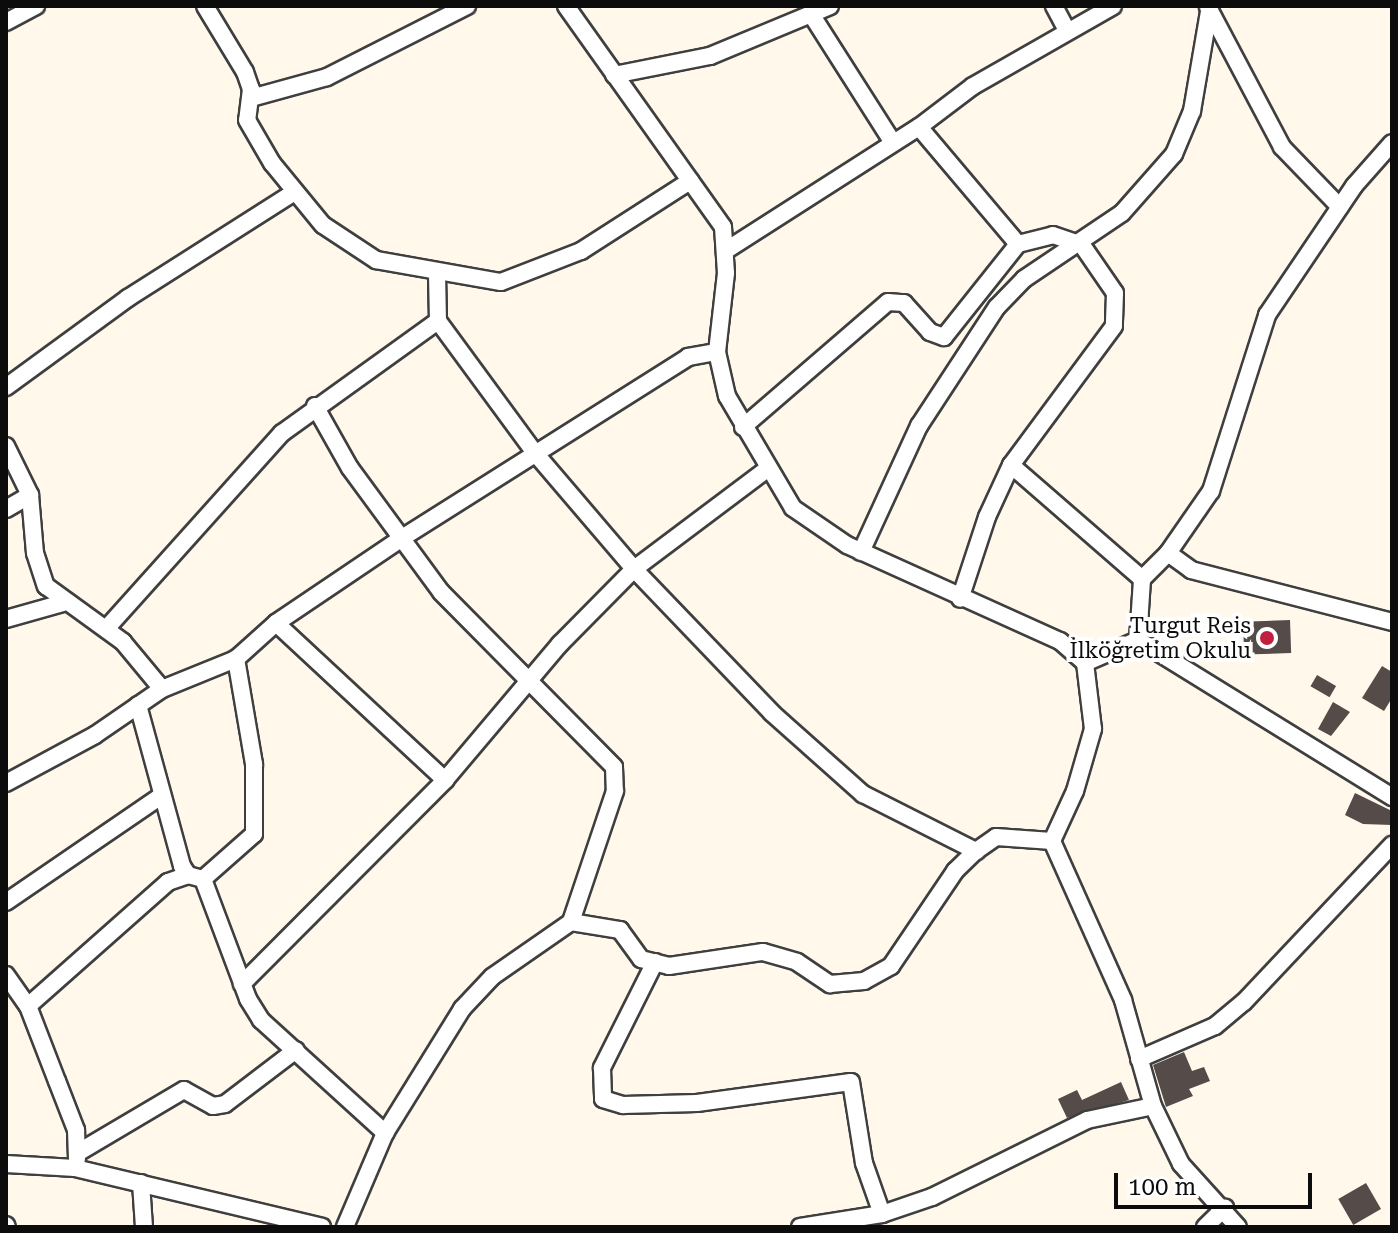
<!DOCTYPE html>
<html>
<head>
<meta charset="utf-8">
<style>
  body { margin:0 }
  #map { position:relative; width:1398px; height:1233px; overflow:hidden; background:#fff8eb; font-family:"Roboto Serif",serif }
  div>[style] { position:absolute }
  [style*='--x'] { left:calc(var(--x)*1px); top:calc(var(--y)*1px); width:calc(var(--w)*1px); rotate:calc(var(--a)*1deg) }
  .building>* { inset:0; background:#554b48; transform-origin:0 0 }
  .roads { filter:drop-shadow(2px 0 #3f3f3f) drop-shadow(-2px 0 #3f3f3f) drop-shadow(0 2px #3f3f3f) drop-shadow(0 -2px #3f3f3f) }
  .street>* { height:16px; margin:-8px; padding:0 8px; transform-origin:8px; border-radius:8px; background:#fff }
  .dots>* { width:22px; height:22px; translate:-50% -50%; box-sizing:border-box; border:4px solid #fff; border-radius:50% }
  span { translate:-50% -50%; white-space:nowrap; text-align:center; line-height:1.15; -webkit-text-stroke:8px #fff; paint-order:stroke }
  .poi-label { font-size:22px; color:#0c0c0c }
  .right { translate:-100% -50%; text-align:right }
  .frame { position:absolute; inset:0; border:8px solid #0c0c0c; pointer-events:none }
  .scale { position:absolute; left:1114px; top:1173px; width:198px; height:36px; box-sizing:border-box; border:4px solid #0c0c0c; border-top:0; padding-left:10px; font-size:24px; line-height:28px; white-space:nowrap; color:#0c0c0c; -webkit-text-stroke:6px #fff; paint-order:stroke }
</style>
</head>
<body>
<div id="map">
  <div class="building">
    <i style="left:1290px;top:620px;width:33px;height:47px;rotate:88deg"></i>
    <i style="clip-path:polygon(1382px 666px,1392px 672px,1392px 698px,1384px 711px,1362px 698px)"></i>
    <i style="left:1317px;top:675px;width:22px;height:13px;rotate:30deg"></i>
    <i style="clip-path:polygon(1333px 702px,1350px 712px,1331px 736px,1318px 729px)"></i>
    <i style="clip-path:polygon(1355px 793px,1392px 811px,1392px 825px,1363px 824px,1345px 815px)"></i>
    <i style="clip-path:polygon(1184px 1052px,1192px 1071px,1204px 1067px,1210px 1081px,1189px 1089px,1193px 1096px,1166px 1107px,1153px 1065px)"></i>
    <i style="clip-path:polygon(1121px 1082px,1129px 1100px,1067px 1118px,1058px 1099px,1077px 1090px,1082px 1100px)"></i>
    <i style="left:1366px;top:1183px;width:30px;height:32px;rotate:60deg"></i>
  </div>
  <div class="roads">
    <div class="street">
      <i style="--x:205;--y:6;--w:77;--a:58.8"></i>
      <i style="--x:245;--y:72;--w:18;--a:71"></i>
      <i style="--x:251;--y:89;--w:31;--a:97"></i>
      <i style="--x:247;--y:120;--w:50;--a:59.8"></i>
      <i style="--x:272;--y:163;--w:80;--a:50.6"></i>
      <i style="--x:323;--y:225;--w:64;--a:33.4"></i>
      <i style="--x:376;--y:260;--w:127;--a:10"></i>
      <i style="--x:501;--y:282;--w:86;--a:-21.2"></i>
      <i style="--x:581;--y:251;--w:130;--a:-32.7"></i>
      <i style="--x:566;--y:6;--w:271;--a:54.6"></i>
      <i style="--x:723;--y:227;--w:46;--a:86.3"></i>
      <i style="--x:726;--y:273;--w:80;--a:96.5"></i>
      <i style="--x:717;--y:352;--w:45;--a:77.2"></i>
      <i style="--x:727;--y:396;--w:130;--a:59.5"></i>
      <i style="--x:793;--y:508;--w:65;--a:34.4"></i>
      <i style="--x:847;--y:545;--w:234;--a:24.3"></i>
      <i style="--x:1060;--y:641;--w:33;--a:41"></i>
      <i style="--x:1085;--y:663;--w:58;--a:-23.5"></i>
      <i style="--x:1138;--y:640;--w:61;--a:-86.2"></i>
      <i style="--x:1142;--y:579;--w:37;--a:-45"></i>
      <i style="--x:1168;--y:553;--w:75;--a:-55.3"></i>
      <i style="--x:1211;--y:491;--w:185;--a:-72.3"></i>
      <i style="--x:1267;--y:315;--w:156;--a:-56"></i>
      <i style="--x:1354;--y:186;--w:57;--a:-48.5"></i>
      <i style="--x:1054;--y:6;--w:27;--a:62"></i>
      <i style="--x:1208;--y:7;--w:158;--a:62.1"></i>
      <i style="--x:1282;--y:147;--w:83;--a:46"></i>
      <i style="--x:811;--y:14;--w:151;--a:57.5"></i>
      <i style="--x:6;--y:22;--w:34;--a:-28"></i>
      <i style="--x:614;--y:75;--w:98;--a:-11.2"></i>
      <i style="--x:710;--y:56;--w:130;--a:-22.6"></i>
      <i style="--x:251;--y:98;--w:79;--a:-15.4"></i>
      <i style="--x:327;--y:77;--w:157;--a:-26.9"></i>
      <i style="--x:919;--y:127;--w:153;--a:49.8"></i>
      <i style="--x:725;--y:251;--w:230;--a:-32.6"></i>
      <i style="--x:919;--y:127;--w:68;--a:-37.2"></i>
      <i style="--x:973;--y:86;--w:161;--a:-29.7"></i>
      <i style="--x:437;--y:274;--w:47;--a:88.8"></i>
      <i style="--x:438;--y:321;--w:164;--a:53.7"></i>
      <i style="--x:535;--y:453;--w:153;--a:49.5"></i>
      <i style="--x:634;--y:569;--w:199;--a:46.2"></i>
      <i style="--x:772;--y:713;--w:122;--a:41.7"></i>
      <i style="--x:863;--y:794;--w:127;--a:26.8"></i>
      <i style="--x:6;--y:387;--w:151;--a:-36.1"></i>
      <i style="--x:128;--y:298;--w:196;--a:-32.5"></i>
      <i style="--x:315;--y:406;--w:71;--a:60.6"></i>
      <i style="--x:350;--y:468;--w:154;--a:53.7"></i>
      <i style="--x:441;--y:592;--w:246;--a:45.3"></i>
      <i style="--x:614;--y:767;--w:24;--a:88"></i>
      <i style="--x:615;--y:791;--w:138;--a:108.6"></i>
      <i style="--x:571;--y:922;--w:96;--a:145.2"></i>
      <i style="--x:492;--y:977;--w:44;--a:133.2"></i>
      <i style="--x:462;--y:1009;--w:146;--a:121.8"></i>
      <i style="--x:385;--y:1133;--w:102;--a:113.1"></i>
      <i style="--x:743;--y:427;--w:191;--a:-40.8"></i>
      <i style="--x:888;--y:302;--w:16;--a:4"></i>
      <i style="--x:904;--y:303;--w:39;--a:48"></i>
      <i style="--x:930;--y:332;--w:15;--a:20"></i>
      <i style="--x:944;--y:337;--w:119;--a:-51.5"></i>
      <i style="--x:1018;--y:244;--w:36;--a:-14"></i>
      <i style="--x:1053;--y:235;--w:31;--a:19"></i>
      <i style="--x:1082;--y:245;--w:58;--a:55.5"></i>
      <i style="--x:1115;--y:293;--w:33;--a:92"></i>
      <i style="--x:1114;--y:326;--w:173;--a:126.5"></i>
      <i style="--x:1011;--y:465;--w:57;--a:114.8"></i>
      <i style="--x:987;--y:517;--w:86;--a:108.2"></i>
      <i style="--x:6;--y:446;--w:55;--a:63.9"></i>
      <i style="--x:30;--y:495;--w:58;--a:85.1"></i>
      <i style="--x:35;--y:553;--w:35;--a:72"></i>
      <i style="--x:46;--y:586;--w:95;--a:36"></i>
      <i style="--x:123;--y:642;--w:61;--a:50.3"></i>
      <i style="--x:1011;--y:465;--w:174;--a:41"></i>
      <i style="--x:6;--y:509;--w:28;--a:-30"></i>
      <i style="--x:861;--y:552;--w:139;--a:-65.3"></i>
      <i style="--x:919;--y:426;--w:142;--a:-56.8"></i>
      <i style="--x:997;--y:307;--w:39;--a:-46"></i>
      <i style="--x:1024;--y:279;--w:118;--a:-34"></i>
      <i style="--x:1122;--y:213;--w:79;--a:-48.6"></i>
      <i style="--x:1174;--y:154;--w:47;--a:-67.3"></i>
      <i style="--x:1192;--y:111;--w:107;--a:-80.3"></i>
      <i style="--x:1168;--y:553;--w:29;--a:36"></i>
      <i style="--x:1191;--y:570;--w:208;--a:14.5"></i>
      <i style="--x:6;--y:619;--w:59;--a:-15.7"></i>
      <i style="--x:276;--y:623;--w:231;--a:42.9"></i>
      <i style="--x:106;--y:629;--w:263;--a:-48.1"></i>
      <i style="--x:282;--y:433;--w:192;--a:-35.7"></i>
      <i style="--x:1138;--y:640;--w:299;--a:31.7"></i>
      <i style="--x:138;--y:705;--w:167;--a:74.7"></i>
      <i style="--x:182;--y:866;--w:11;--a:56"></i>
      <i style="--x:188;--y:875;--w:16;--a:15"></i>
      <i style="--x:203;--y:879;--w:128;--a:69.4"></i>
      <i style="--x:248;--y:999;--w:25;--a:58"></i>
      <i style="--x:261;--y:1020;--w:168;--a:42.3"></i>
      <i style="--x:6;--y:783;--w:101;--a:-28.3"></i>
      <i style="--x:95;--y:735;--w:81;--a:-34.5"></i>
      <i style="--x:162;--y:689;--w:80;--a:-22.1"></i>
      <i style="--x:236;--y:659;--w:54;--a:-42"></i>
      <i style="--x:276;--y:623;--w:152;--a:-34"></i>
      <i style="--x:402;--y:538;--w:338;--a:-32.3"></i>
      <i style="--x:688;--y:357;--w:29;--a:-10"></i>
      <i style="--x:1052;--y:841;--w:174;--a:65.9"></i>
      <i style="--x:1123;--y:1000;--w:110;--a:74.2"></i>
      <i style="--x:1153;--y:1106;--w:64;--a:64.2"></i>
      <i style="--x:1181;--y:1164;--w:85;--a:47.9"></i>
      <i style="--x:203;--y:879;--w:68;--a:-41.4"></i>
      <i style="--x:254;--y:834;--w:70;--a:-90"></i>
      <i style="--x:254;--y:764;--w:107;--a:-99.7"></i>
      <i style="--x:6;--y:902;--w:188;--a:-34.4"></i>
      <i style="--x:571;--y:922;--w:50;--a:9.3"></i>
      <i style="--x:620;--y:930;--w:36;--a:54"></i>
      <i style="--x:641;--y:959;--w:29;--a:14"></i>
      <i style="--x:669;--y:966;--w:95;--a:-8.5"></i>
      <i style="--x:763;--y:952;--w:35;--a:16"></i>
      <i style="--x:797;--y:962;--w:40;--a:34"></i>
      <i style="--x:830;--y:984;--w:34;--a:-5"></i>
      <i style="--x:864;--y:981;--w:31;--a:-29"></i>
      <i style="--x:891;--y:966;--w:115;--a:-56"></i>
      <i style="--x:955;--y:871;--w:29;--a:-44"></i>
      <i style="--x:976;--y:851;--w:24;--a:-35"></i>
      <i style="--x:996;--y:837;--w:56;--a:4.1"></i>
      <i style="--x:1052;--y:841;--w:55;--a:-65.3"></i>
      <i style="--x:1075;--y:791;--w:65;--a:-73.8"></i>
      <i style="--x:1093;--y:729;--w:66;--a:-96.9"></i>
      <i style="--x:655;--y:962;--w:119;--a:116.6"></i>
      <i style="--x:602;--y:1068;--w:31;--a:88"></i>
      <i style="--x:603;--y:1099;--w:21;--a:17"></i>
      <i style="--x:623;--y:1105;--w:74;--a:-1.5"></i>
      <i style="--x:697;--y:1103;--w:155;--a:-7.8"></i>
      <i style="--x:851;--y:1082;--w:82;--a:80.9"></i>
      <i style="--x:864;--y:1163;--w:54;--a:70.6"></i>
      <i style="--x:6;--y:975;--w:38;--a:55"></i>
      <i style="--x:28;--y:1006;--w:80;--a:68.9"></i>
      <i style="--x:57;--y:1081;--w:53;--a:68.8"></i>
      <i style="--x:76;--y:1130;--w:29;--a:88"></i>
      <i style="--x:242;--y:984;--w:288;--a:-45.1"></i>
      <i style="--x:445;--y:780;--w:178;--a:-49.8"></i>
      <i style="--x:560;--y:644;--w:105;--a:-45.4"></i>
      <i style="--x:634;--y:569;--w:165;--a:-36.9"></i>
      <i style="--x:28;--y:1006;--w:187;--a:-41.5"></i>
      <i style="--x:168;--y:882;--w:21;--a:-19"></i>
      <i style="--x:1139;--y:1059;--w:83;--a:-23.5"></i>
      <i style="--x:1215;--y:1026;--w:38;--a:-40"></i>
      <i style="--x:1244;--y:1002;--w:216;--a:-46.7"></i>
      <i style="--x:79;--y:1152;--w:122;--a:-30.6"></i>
      <i style="--x:184;--y:1090;--w:33;--a:29"></i>
      <i style="--x:213;--y:1106;--w:12;--a:-9"></i>
      <i style="--x:225;--y:1104;--w:89;--a:-37.3"></i>
      <i style="--x:6;--y:1164;--w:69;--a:3.3"></i>
      <i style="--x:75;--y:1168;--w:254;--a:13.4"></i>
      <i style="--x:141;--y:1183;--w:44;--a:86.1"></i>
      <i style="--x:6;--y:1225;--w:2;--a:63"></i>
      <i style="--x:800;--y:1227;--w:83;--a:-9"></i>
      <i style="--x:882;--y:1214;--w:53;--a:-18.8"></i>
      <i style="--x:932;--y:1197;--w:173;--a:-26.4"></i>
      <i style="--x:1087;--y:1120;--w:67;--a:-12"></i>
      <i style="--x:1205;--y:1227;--w:28;--a:-44"></i>
    </div>
  </div>
  <div class="dots">
    <i style="left:1267px;top:638px;background:#c11f3d"></i>
  </div>
  <div class="poi-label">
    <span class="right" style="left:1251px;top:638px">Turgut Reis<br>İlköğretim Okulu</span>
  </div>
  <div class="frame"></div>
  <div class="scale">100 m</div>
</div>
</body>
</html>
